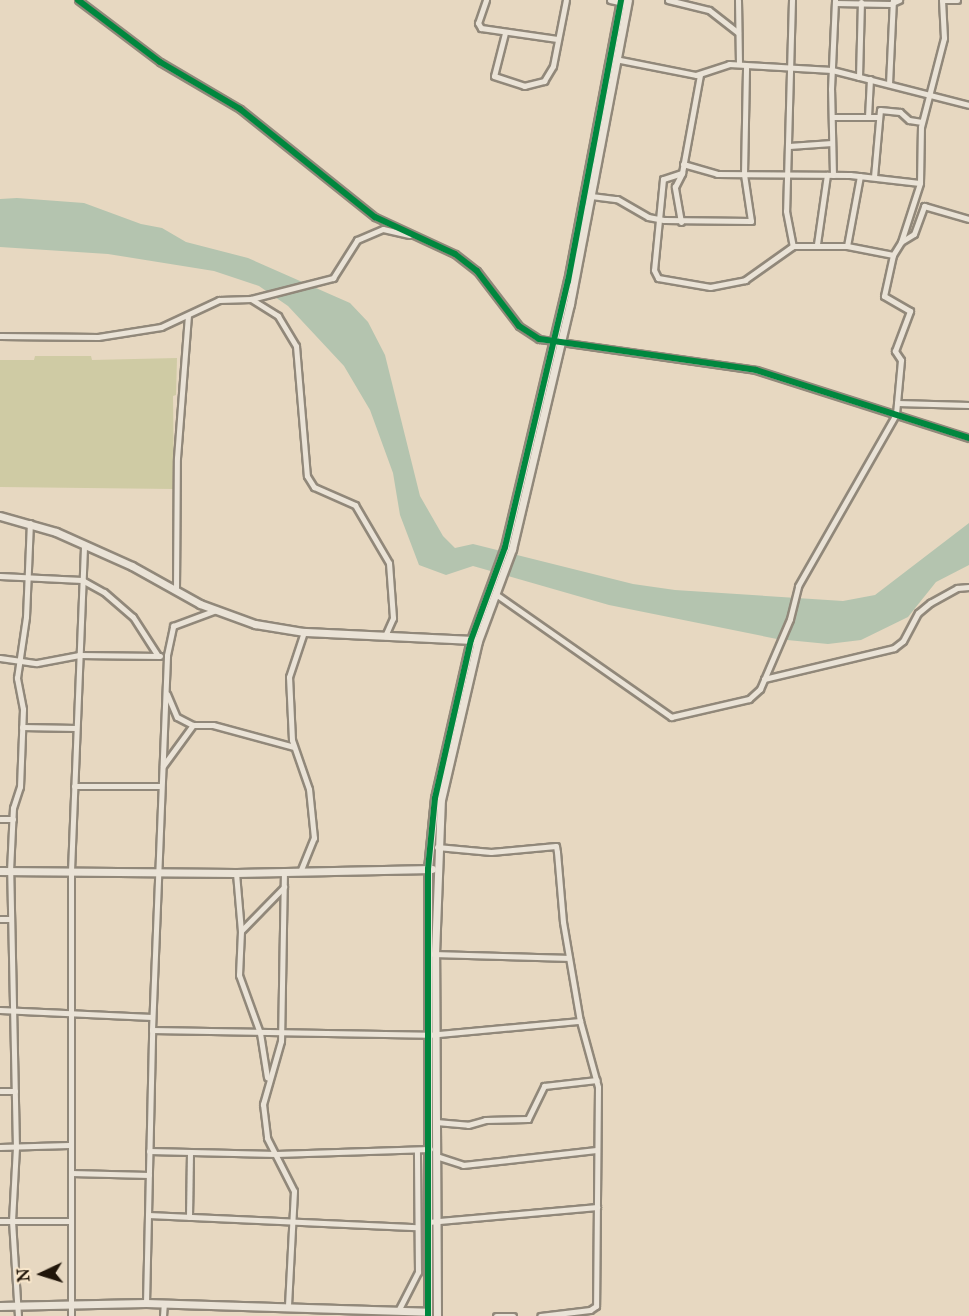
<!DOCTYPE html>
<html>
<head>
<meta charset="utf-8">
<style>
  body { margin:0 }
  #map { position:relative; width:969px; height:1316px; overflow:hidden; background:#e7d8c1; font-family:"IM FELL Great Primer",serif }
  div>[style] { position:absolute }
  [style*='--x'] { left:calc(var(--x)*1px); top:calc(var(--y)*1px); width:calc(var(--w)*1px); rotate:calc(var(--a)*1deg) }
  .green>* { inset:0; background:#cfcba4 }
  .water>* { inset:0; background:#b4c4af }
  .roads { filter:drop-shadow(2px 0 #91887a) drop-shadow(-2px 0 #91887a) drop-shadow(0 2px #91887a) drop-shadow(0 -2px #91887a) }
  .minor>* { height:5px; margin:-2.5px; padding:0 2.5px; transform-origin:2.5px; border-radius:2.5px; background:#eae3d7 }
  .tertiary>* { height:7px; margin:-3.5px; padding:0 3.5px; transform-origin:3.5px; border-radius:3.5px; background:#eae3d7 }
  .cycleway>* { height:6px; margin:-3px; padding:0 3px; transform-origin:3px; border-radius:3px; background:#00873e }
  span { translate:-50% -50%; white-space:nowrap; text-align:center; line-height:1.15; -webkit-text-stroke:5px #fae8cc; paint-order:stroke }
  .north { position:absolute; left:12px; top:1244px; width:60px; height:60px; -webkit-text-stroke:4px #fae8cc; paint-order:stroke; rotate:266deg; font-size:16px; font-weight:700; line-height:24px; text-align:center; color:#21160a }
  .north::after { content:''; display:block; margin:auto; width:21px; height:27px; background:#21160a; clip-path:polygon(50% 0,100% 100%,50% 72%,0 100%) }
</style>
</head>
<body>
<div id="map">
  <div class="green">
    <i style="clip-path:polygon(35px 356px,91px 356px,92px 360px,177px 358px,176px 395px,173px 396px,174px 489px,0 487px,0 360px,34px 360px)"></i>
  </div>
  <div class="water">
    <i style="clip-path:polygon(17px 198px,84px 203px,141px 224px,162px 228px,186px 242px,248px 258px,350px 303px,368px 322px,385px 355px,420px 496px,443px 536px,455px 548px,473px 544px,633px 584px,675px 590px,843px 601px,875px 595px,969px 523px,969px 565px,936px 582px,908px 617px,861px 640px,828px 644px,777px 639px,609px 605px,473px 566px,446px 575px,419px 565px,400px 515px,393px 473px,370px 410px,344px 366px,288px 306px,259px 286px,214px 271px,108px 254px,0 247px,0 199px)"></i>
  </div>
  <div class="roads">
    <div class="minor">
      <i style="--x:78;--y:0;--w:103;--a:37.1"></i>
      <i style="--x:160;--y:62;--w:93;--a:30.4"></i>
      <i style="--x:240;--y:109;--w:173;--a:38.7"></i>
      <i style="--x:375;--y:217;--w:88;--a:24.8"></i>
      <i style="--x:455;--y:254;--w:28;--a:38"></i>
      <i style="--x:477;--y:271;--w:69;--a:52.6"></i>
      <i style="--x:519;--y:326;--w:24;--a:33"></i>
      <i style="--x:539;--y:339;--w:219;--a:8.1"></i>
      <i style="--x:756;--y:370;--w:224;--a:17.7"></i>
      <i style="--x:486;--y:0;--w:24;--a:109"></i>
      <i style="--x:478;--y:23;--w:6;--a:59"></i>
      <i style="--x:481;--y:28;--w:77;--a:8.2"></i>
      <i style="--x:610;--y:0;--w:13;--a:13"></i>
      <i style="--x:668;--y:0;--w:42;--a:13.7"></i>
      <i style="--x:709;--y:10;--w:37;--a:38"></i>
      <i style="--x:738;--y:0;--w:64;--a:89.1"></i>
      <i style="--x:792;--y:0;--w:211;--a:91.6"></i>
      <i style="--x:786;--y:211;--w:36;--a:79"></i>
      <i style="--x:942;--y:0;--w:15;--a:0"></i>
      <i style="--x:835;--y:3;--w:55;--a:1"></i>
      <i style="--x:890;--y:4;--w:10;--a:-24"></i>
      <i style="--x:505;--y:33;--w:44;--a:104.3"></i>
      <i style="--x:494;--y:76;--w:32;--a:18"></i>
      <i style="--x:524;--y:86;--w:21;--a:-14"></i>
      <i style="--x:544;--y:81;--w:17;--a:-59"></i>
      <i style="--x:553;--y:66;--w:67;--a:-78.9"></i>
      <i style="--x:615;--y:59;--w:83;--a:11.2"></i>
      <i style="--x:696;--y:75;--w:35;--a:-18"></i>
      <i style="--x:729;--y:64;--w:103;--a:3.3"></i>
      <i style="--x:832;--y:70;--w:141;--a:14.3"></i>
      <i style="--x:859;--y:77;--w:75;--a:-88.5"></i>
      <i style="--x:889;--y:84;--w:84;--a:-87.3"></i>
      <i style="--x:832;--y:117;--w:46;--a:0"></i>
      <i style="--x:868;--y:117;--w:38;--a:-87"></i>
      <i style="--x:789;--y:146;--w:43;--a:-4"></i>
      <i style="--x:683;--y:164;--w:35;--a:16"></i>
      <i style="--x:717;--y:174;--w:133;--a:0.4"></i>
      <i style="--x:850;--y:175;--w:70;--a:6.5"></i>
      <i style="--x:682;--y:173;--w:20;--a:162"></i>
      <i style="--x:663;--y:179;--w:91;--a:95.6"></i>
      <i style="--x:654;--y:270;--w:9;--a:63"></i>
      <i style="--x:658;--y:278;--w:53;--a:9.8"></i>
      <i style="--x:710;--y:287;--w:36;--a:-11"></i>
      <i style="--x:745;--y:280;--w:59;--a:-35.3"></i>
      <i style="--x:793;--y:246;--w:54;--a:0"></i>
      <i style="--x:847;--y:246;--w:47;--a:11.1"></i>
      <i style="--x:893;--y:255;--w:15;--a:-58"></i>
      <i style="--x:901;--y:242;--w:62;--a:-72.1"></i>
      <i style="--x:920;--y:183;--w:56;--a:-89"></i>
      <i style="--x:921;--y:127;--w:92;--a:-75.5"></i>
      <i style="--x:944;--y:38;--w:38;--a:-93"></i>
      <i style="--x:833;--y:175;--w:86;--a:-91.3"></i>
      <i style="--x:831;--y:89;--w:89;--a:-87.4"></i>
      <i style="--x:874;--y:177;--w:67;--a:-84.9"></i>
      <i style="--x:880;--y:110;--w:20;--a:6"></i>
      <i style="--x:900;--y:112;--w:12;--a:42"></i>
      <i style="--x:909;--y:120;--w:13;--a:9"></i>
      <i style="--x:591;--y:196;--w:26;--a:7"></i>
      <i style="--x:617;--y:199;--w:36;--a:30"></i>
      <i style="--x:648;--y:217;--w:16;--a:11"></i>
      <i style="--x:664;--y:220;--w:87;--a:0.7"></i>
      <i style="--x:751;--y:221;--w:48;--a:-98.5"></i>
      <i style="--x:744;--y:174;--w:108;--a:-88.9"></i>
      <i style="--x:681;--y:222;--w:36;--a:-100"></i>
      <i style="--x:675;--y:187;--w:16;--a:-63"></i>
      <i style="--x:682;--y:173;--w:100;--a:-79.6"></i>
      <i style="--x:901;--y:242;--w:15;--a:-32"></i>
      <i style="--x:914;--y:234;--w:30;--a:-70"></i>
      <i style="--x:924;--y:206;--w:47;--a:16.1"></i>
      <i style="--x:817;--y:244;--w:70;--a:-81.8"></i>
      <i style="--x:847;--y:246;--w:71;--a:-79.5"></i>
      <i style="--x:251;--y:299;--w:85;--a:-14.4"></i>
      <i style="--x:333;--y:278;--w:45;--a:-57.7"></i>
      <i style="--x:357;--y:240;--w:28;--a:-23"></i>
      <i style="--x:383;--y:229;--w:27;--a:13"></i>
      <i style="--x:0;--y:336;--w:98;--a:0.6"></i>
      <i style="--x:98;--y:337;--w:64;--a:-9"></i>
      <i style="--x:161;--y:327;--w:64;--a:-25"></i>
      <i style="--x:219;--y:300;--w:32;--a:-2"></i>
      <i style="--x:251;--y:299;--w:32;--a:32"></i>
      <i style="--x:278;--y:316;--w:35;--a:59"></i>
      <i style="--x:296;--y:346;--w:130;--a:85.2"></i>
      <i style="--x:307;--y:476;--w:13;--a:58"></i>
      <i style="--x:314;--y:487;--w:45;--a:23.7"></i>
      <i style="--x:355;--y:505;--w:67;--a:59.6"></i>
      <i style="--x:389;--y:563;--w:55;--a:85.8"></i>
      <i style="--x:393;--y:618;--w:20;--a:114"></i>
      <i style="--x:897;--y:403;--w:72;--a:1.6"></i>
      <i style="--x:0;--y:576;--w:82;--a:2.8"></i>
      <i style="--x:82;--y:580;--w:25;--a:29"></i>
      <i style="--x:104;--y:592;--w:38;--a:41"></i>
      <i style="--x:133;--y:617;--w:46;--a:57.3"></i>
      <i style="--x:176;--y:589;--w:131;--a:-89.6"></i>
      <i style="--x:177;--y:458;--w:142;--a:-85.6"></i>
      <i style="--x:497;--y:595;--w:213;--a:35"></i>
      <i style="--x:671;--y:717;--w:80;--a:-13"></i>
      <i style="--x:749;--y:699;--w:15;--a:-42"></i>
      <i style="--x:760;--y:689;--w:76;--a:-66.8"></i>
      <i style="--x:790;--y:619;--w:34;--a:-76"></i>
      <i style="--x:798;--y:586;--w:198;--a:-60.3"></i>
      <i style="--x:896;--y:414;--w:54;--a:-84.7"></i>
      <i style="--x:901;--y:360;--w:11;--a:-124"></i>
      <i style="--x:895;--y:351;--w:43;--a:-69.4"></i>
      <i style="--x:910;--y:311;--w:30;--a:-150"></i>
      <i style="--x:884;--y:296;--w:42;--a:-77.6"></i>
      <i style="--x:0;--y:658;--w:37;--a:8"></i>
      <i style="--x:37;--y:663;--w:43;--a:-10.8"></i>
      <i style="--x:79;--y:655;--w:81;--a:0.7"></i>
      <i style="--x:764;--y:679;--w:134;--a:-13.4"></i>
      <i style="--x:894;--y:648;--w:11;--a:-38"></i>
      <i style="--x:903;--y:641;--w:32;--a:-62"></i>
      <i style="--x:918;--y:613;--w:16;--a:-40"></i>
      <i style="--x:930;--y:603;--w:31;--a:-29"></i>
      <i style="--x:957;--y:588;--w:12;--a:-5"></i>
      <i style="--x:167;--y:694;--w:25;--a:67"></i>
      <i style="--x:177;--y:717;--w:18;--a:27"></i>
      <i style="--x:22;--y:727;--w:54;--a:1.1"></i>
      <i style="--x:163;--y:766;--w:51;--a:-53.8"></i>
      <i style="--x:193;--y:725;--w:20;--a:0"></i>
      <i style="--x:213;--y:725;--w:84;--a:15.2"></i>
      <i style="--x:74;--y:786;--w:87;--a:0"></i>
      <i style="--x:0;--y:819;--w:13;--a:0"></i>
      <i style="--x:437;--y:847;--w:54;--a:5.3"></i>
      <i style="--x:491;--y:852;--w:65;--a:-5.3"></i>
      <i style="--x:556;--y:846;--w:6;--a:81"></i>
      <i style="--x:557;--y:852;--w:70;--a:85.1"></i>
      <i style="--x:563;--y:922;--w:100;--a:80.3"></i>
      <i style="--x:580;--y:1021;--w:68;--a:74.7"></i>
      <i style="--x:598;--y:1087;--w:219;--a:90.5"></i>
      <i style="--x:596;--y:1306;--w:7;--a:146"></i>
      <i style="--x:590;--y:1310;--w:50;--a:173.2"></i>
      <i style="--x:284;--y:871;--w:170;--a:91"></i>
      <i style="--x:281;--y:1041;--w:66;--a:105.9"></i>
      <i style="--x:263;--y:1104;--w:34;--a:83"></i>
      <i style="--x:267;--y:1138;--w:59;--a:63"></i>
      <i style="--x:294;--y:1191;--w:116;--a:93"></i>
      <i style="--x:300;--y:872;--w:37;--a:-68"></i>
      <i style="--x:314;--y:838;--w:49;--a:-95.8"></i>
      <i style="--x:309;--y:789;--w:52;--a:-109.1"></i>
      <i style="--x:292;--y:740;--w:63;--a:-92.7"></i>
      <i style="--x:289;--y:677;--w:47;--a:-71.6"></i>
      <i style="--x:236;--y:873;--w:58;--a:85.1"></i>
      <i style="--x:241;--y:931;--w:44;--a:92.6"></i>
      <i style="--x:239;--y:975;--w:62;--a:70.1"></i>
      <i style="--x:260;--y:1033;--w:45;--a:81"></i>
      <i style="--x:0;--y:919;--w:11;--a:0"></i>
      <i style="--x:241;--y:931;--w:62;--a:-45.7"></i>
      <i style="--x:435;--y:954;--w:134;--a:1.7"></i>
      <i style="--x:0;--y:1010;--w:152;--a:2.6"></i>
      <i style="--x:152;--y:1030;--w:276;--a:1"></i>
      <i style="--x:428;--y:1035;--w:153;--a:-5.3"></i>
      <i style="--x:0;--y:1091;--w:15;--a:0"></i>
      <i style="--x:436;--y:1122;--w:32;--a:5"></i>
      <i style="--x:468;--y:1125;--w:18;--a:-16"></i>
      <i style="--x:485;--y:1120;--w:43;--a:-1.3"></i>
      <i style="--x:528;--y:1119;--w:37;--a:-64"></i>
      <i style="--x:544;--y:1086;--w:53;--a:-6.5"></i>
      <i style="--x:0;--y:1147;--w:69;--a:-1.7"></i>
      <i style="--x:149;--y:1151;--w:127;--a:1.4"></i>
      <i style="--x:276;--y:1154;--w:154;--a:-1.9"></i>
      <i style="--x:436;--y:1156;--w:28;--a:18"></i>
      <i style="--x:463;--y:1165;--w:134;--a:-6.4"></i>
      <i style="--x:71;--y:1173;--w:78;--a:1.5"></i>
      <i style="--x:148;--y:1215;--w:269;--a:2.6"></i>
      <i style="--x:189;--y:1217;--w:65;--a:-89.1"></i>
      <i style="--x:0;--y:1221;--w:70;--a:0"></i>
      <i style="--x:428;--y:1222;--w:170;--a:-5.1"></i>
      <i style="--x:146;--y:1303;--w:273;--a:-88.7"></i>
      <i style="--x:152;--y:1030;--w:375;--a:-87.7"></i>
      <i style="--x:167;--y:655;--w:30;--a:-78"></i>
      <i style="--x:173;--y:626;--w:46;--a:-20.4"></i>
      <i style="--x:398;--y:1311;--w:44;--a:-62.9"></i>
      <i style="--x:418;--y:1272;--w:122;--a:-90.5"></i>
      <i style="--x:18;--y:1316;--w:95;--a:-93.6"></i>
      <i style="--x:12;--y:1221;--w:73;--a:-86.9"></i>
      <i style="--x:16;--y:1148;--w:277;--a:-91.2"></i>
      <i style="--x:10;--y:871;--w:63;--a:-87.3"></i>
      <i style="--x:13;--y:808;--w:22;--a:-72"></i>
      <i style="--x:20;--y:787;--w:78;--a:-87.8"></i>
      <i style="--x:23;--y:709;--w:32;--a:-101"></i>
      <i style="--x:17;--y:678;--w:62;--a:-81.6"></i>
      <i style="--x:26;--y:617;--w:94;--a:-87.6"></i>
      <i style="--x:71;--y:1316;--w:445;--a:-90"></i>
      <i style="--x:71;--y:871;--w:326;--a:-87.7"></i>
      <i style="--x:163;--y:1316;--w:13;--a:-86"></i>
      <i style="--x:496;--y:1316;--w:17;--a:0"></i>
    </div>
    <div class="tertiary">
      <i style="--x:0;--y:516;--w:58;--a:15.9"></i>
      <i style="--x:56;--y:532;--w:83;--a:24.1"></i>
      <i style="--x:132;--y:566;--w:78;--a:29.2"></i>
      <i style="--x:200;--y:604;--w:59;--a:20"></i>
      <i style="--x:255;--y:624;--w:50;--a:9.3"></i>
      <i style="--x:304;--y:632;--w:171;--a:2.7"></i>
      <i style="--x:0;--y:871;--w:236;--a:0.5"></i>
      <i style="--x:236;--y:873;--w:196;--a:-1.2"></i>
      <i style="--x:0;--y:1306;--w:146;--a:-1.2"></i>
      <i style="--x:146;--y:1303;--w:282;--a:1.8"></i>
      <i style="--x:428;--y:1316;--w:447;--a:-90"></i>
      <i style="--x:428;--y:869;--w:71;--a:-84.4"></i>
      <i style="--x:435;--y:798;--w:162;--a:-77.2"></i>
      <i style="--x:471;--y:640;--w:99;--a:-69.9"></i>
      <i style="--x:505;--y:547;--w:273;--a:-76.7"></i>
      <i style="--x:568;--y:281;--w:286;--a:-79.3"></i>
      <i style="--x:437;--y:1316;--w:362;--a:-90.3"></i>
      <i style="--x:435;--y:954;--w:154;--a:-87.8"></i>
      <i style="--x:441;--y:800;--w:163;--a:-76.9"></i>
      <i style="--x:478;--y:641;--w:98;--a:-69.7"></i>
      <i style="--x:512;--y:549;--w:252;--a:-76.7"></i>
      <i style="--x:570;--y:304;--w:309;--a:-79.2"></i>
    </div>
  </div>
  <div class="cycleway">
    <i style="--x:78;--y:0;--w:103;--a:37.1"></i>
    <i style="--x:160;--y:62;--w:93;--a:30.4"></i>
    <i style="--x:240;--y:109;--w:173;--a:38.7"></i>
    <i style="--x:375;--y:217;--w:88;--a:24.8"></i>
    <i style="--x:455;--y:254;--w:28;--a:38"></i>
    <i style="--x:477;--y:271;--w:69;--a:52.6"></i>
    <i style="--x:519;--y:326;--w:24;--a:33"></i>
    <i style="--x:539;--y:339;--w:219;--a:8.1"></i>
    <i style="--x:756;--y:370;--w:224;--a:17.7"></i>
    <i style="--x:428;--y:1316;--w:447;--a:-90"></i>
    <i style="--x:428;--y:869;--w:71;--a:-84.4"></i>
    <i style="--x:435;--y:798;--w:162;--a:-77.2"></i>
    <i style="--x:471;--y:640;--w:99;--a:-69.9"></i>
    <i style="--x:505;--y:547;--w:273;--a:-76.7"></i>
    <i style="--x:568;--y:281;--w:286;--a:-79.3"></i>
  </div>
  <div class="north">N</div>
</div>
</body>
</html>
